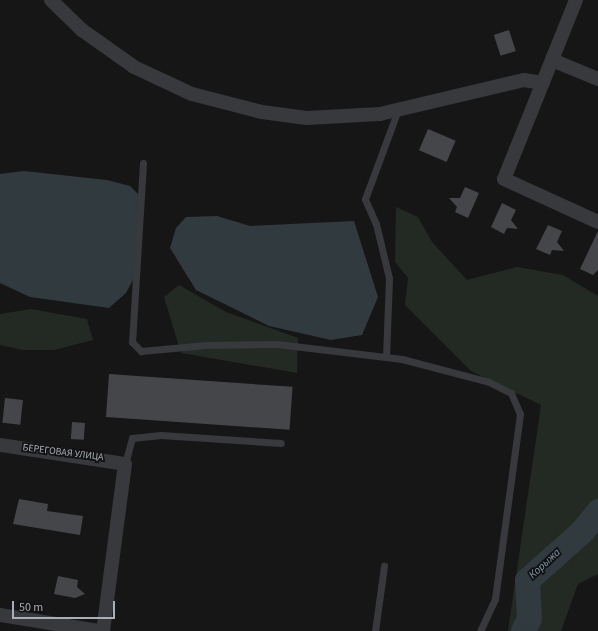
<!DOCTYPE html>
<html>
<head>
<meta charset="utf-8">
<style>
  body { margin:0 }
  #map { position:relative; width:598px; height:631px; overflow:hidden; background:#161617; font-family:"Source Sans 3",sans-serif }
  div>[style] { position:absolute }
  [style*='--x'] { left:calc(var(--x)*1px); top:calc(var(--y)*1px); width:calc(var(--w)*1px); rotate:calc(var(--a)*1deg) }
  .green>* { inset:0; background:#222a23 }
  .water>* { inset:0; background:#303a3f }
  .river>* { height:25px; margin:-12.5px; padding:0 12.5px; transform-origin:12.5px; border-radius:12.5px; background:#303a3f }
  .building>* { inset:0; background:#45464a; transform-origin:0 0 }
  .service>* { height:7px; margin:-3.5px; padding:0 3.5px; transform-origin:3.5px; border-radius:3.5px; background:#37393c }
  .minor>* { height:14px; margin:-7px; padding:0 7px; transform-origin:7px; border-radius:7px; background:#37393c }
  span { translate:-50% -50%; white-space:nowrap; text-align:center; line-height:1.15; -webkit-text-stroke:3.5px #111112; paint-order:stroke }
  .street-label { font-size:10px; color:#a9afb6 }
  .water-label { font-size:11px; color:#849fae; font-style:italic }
  .scale { position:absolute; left:12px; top:601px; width:103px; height:18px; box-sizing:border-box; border:2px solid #a9afb6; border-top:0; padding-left:5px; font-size:12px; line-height:14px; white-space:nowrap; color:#a9afb6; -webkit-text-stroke:3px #111112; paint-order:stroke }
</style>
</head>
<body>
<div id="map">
  <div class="green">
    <i style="clip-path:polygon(396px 207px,418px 217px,432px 242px,467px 280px,517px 267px,563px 275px,598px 296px,598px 574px,578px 584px,561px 631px,508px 631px,541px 405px,471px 371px,405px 305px,408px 278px,395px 262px)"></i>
    <i style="clip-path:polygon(179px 285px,226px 312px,298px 338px,297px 373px,181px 353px,164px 297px)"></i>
    <i style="clip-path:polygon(31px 309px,87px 319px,93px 340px,54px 350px,23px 350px,0 345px,0 314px)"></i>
  </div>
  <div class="water">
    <i style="clip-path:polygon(24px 171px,107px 180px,130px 186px,138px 194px,137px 272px,126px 293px,109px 308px,30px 297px,0 283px,0 174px)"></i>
    <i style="clip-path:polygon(217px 216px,250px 226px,354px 221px,378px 297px,362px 335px,331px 340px,269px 326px,196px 290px,170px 248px,176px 228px,186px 217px)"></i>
  </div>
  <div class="river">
    <i style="--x:523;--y:631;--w:14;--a:-65"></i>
    <i style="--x:529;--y:618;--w:38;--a:-93"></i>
    <i style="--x:527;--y:580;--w:74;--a:-41.7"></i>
    <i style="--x:582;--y:531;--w:26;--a:-51"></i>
  </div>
  <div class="building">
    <i style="left:509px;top:30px;width:22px;height:16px;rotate:72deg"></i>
    <i style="left:428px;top:129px;width:30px;height:23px;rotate:23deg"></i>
    <i style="clip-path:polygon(465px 187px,479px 193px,468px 218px,455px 212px,457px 207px,449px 198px,460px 198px)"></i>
    <i style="clip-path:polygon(502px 203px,516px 210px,511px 220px,518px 229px,507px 228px,504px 234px,491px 227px)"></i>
    <i style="clip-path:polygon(548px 225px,562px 231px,557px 242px,564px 251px,552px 250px,550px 255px,536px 249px)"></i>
    <i style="clip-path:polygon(598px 231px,598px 270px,593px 275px,580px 269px)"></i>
    <i style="left:109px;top:374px;width:184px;height:43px;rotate:4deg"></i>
    <i style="left:5px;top:398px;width:18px;height:25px;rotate:6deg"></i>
    <i style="left:72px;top:422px;width:13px;height:17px;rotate:4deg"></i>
    <i style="clip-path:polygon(19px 499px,48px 504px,47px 511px,83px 516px,80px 535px,13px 524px)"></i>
    <i style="clip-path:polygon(58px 576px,78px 580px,77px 587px,85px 594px,75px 598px,54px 594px)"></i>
  </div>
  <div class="service">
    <i style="--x:143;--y:163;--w:179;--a:93.5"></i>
    <i style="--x:132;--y:342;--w:13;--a:45"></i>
    <i style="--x:141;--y:351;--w:65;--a:-5.3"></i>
    <i style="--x:206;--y:345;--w:71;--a:-0.8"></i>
    <i style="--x:277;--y:344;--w:126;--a:6.8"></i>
    <i style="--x:402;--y:359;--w:90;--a:14.8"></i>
    <i style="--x:489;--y:382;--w:25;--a:27"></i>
    <i style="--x:511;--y:393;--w:23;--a:67"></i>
    <i style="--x:520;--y:414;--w:187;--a:97.7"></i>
    <i style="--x:495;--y:599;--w:35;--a:115"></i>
    <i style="--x:386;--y:357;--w:79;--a:-87.8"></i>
    <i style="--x:389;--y:278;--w:56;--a:-103.5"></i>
    <i style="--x:376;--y:224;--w:27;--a:-114"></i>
    <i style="--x:365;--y:199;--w:95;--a:-69.7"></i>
    <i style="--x:125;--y:464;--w:27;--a:-75"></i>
    <i style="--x:132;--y:438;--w:29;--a:-6"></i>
    <i style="--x:161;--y:435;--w:120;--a:3.8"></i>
    <i style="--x:375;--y:631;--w:66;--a:-82.1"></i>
  </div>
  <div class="minor">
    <i style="--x:51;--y:0;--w:43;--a:44.1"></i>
    <i style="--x:82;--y:30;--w:64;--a:35.4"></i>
    <i style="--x:134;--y:67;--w:64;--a:25"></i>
    <i style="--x:192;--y:94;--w:72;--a:14.4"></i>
    <i style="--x:262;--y:112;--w:45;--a:7.6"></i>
    <i style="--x:307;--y:118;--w:73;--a:-3.1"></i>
    <i style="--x:380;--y:114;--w:148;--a:-13.3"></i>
    <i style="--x:524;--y:80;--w:19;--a:9"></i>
    <i style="--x:576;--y:0;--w:193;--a:111.9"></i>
    <i style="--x:504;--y:179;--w:103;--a:24.6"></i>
    <i style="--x:552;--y:60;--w:50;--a:22.4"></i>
    <i style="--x:0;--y:445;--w:126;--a:8.6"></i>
    <i style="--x:125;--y:464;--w:168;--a:97.5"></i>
    <i style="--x:0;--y:615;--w:100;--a:9.2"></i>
  </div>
  <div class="street-label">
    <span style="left:63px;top:453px;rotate:7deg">БЕРЕГОВАЯ УЛИЦА</span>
  </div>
  <div class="water-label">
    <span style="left:545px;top:564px;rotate:-43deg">Корыжа</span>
  </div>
  <div class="scale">50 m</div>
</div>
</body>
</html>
